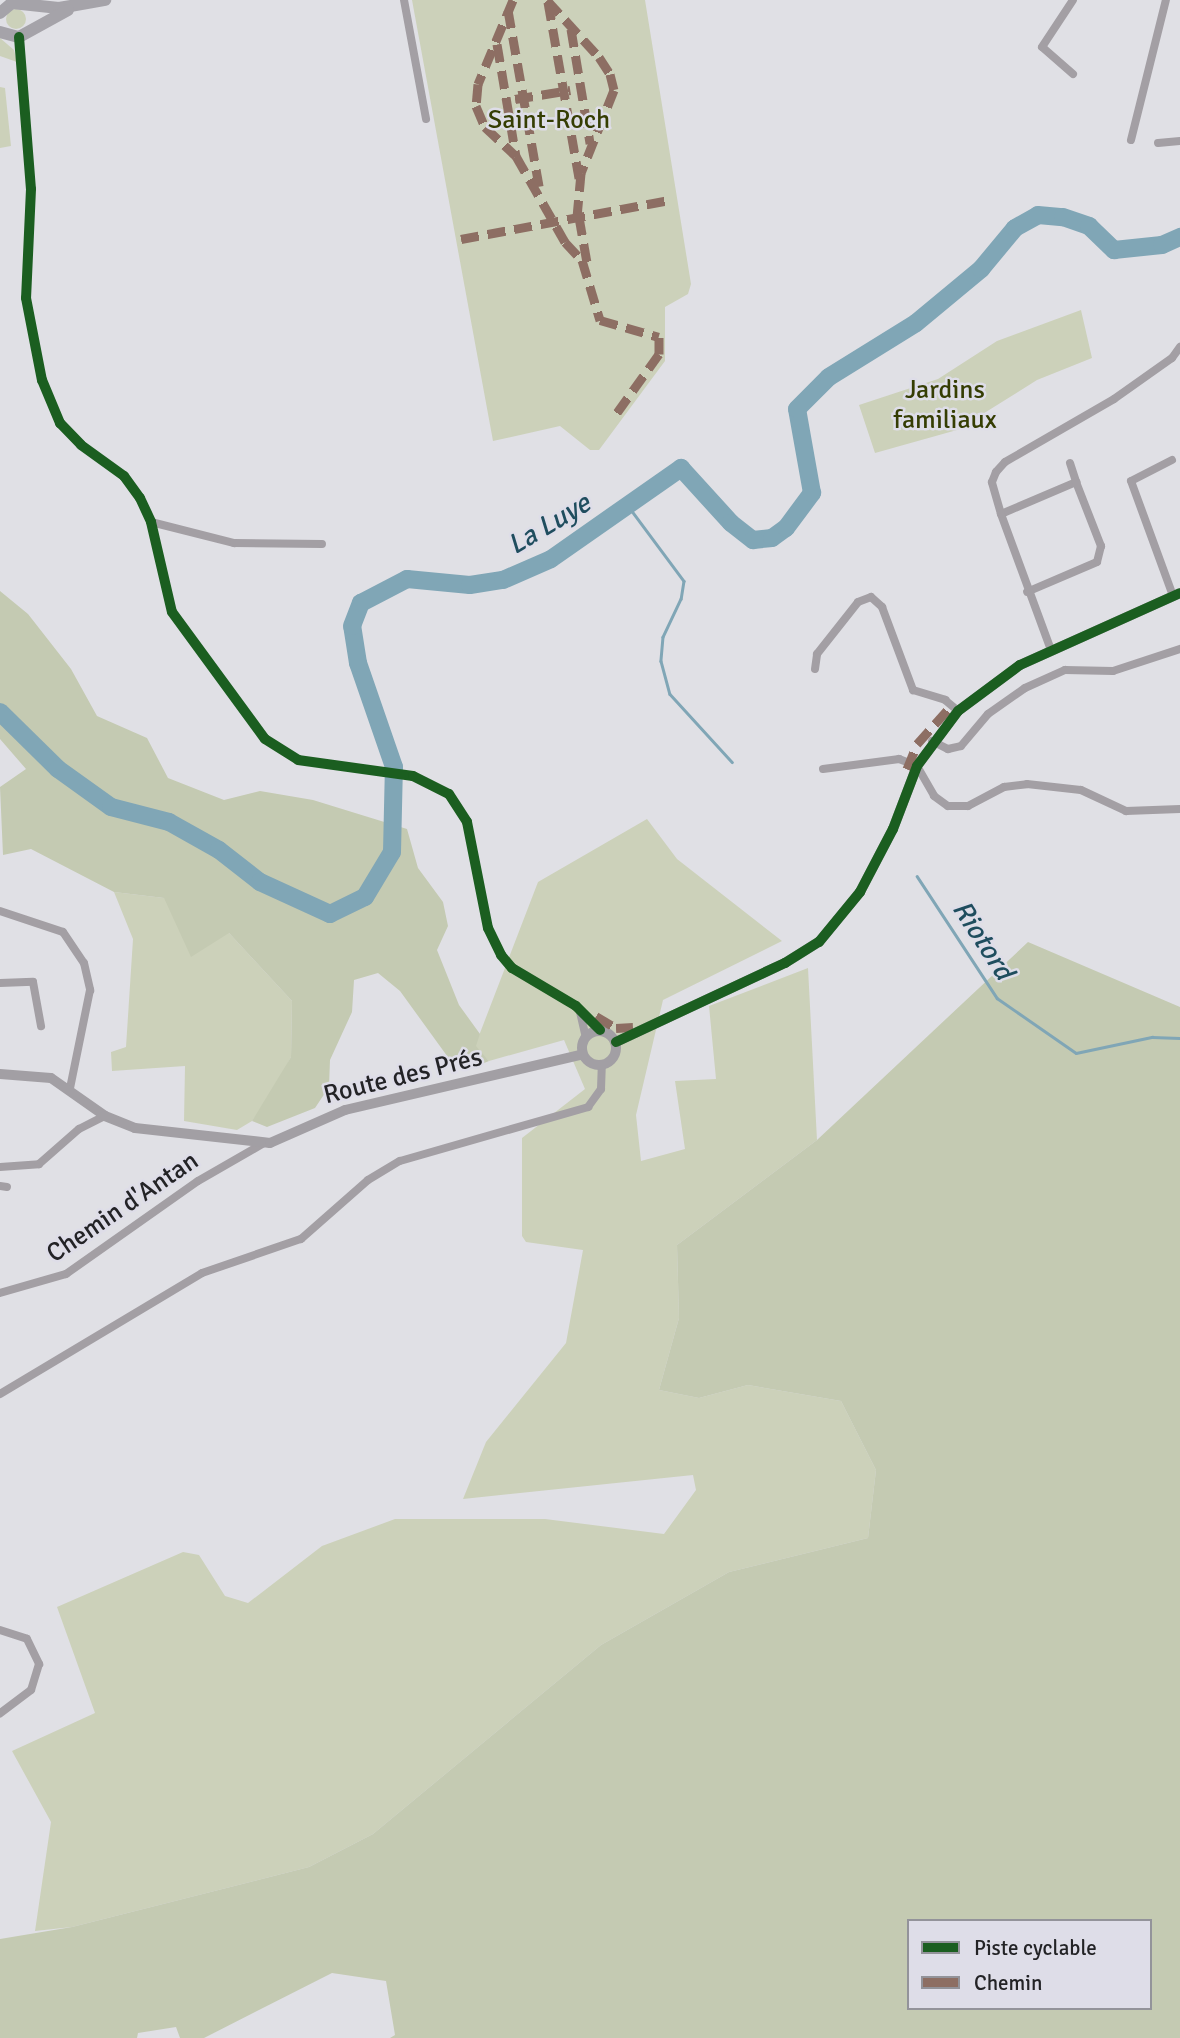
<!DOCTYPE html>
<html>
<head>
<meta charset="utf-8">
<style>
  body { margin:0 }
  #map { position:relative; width:1180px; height:2038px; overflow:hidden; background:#e0e0e5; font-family:Signika,sans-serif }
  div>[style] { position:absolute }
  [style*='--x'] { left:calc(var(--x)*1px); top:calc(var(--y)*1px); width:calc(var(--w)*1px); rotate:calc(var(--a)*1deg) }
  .green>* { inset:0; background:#ccd1ba }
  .round { border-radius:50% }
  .forest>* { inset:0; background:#c4cab2 }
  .stream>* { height:2.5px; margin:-1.25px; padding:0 1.25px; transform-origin:1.25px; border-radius:1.25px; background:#80a6b6 }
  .river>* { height:18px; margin:-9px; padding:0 9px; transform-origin:9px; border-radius:9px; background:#80a6b6 }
  .street>* { height:8px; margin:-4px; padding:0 4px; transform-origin:4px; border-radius:4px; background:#a39fa4 }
  .secondary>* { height:10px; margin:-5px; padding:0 5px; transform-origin:5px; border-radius:5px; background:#a29fa4 }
  .secondary>.ring { margin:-5px; padding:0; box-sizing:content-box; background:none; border:10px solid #a29fa4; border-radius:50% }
  .primary>* { height:12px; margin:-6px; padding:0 6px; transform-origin:6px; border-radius:6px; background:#a5a3a9 }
  .quiet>* { height:9px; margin-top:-4.5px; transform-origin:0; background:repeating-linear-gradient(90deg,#8d6e63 0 18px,transparent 0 27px) }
  .cycleway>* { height:10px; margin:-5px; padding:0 5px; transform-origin:5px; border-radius:5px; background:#1b5e20 }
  span { translate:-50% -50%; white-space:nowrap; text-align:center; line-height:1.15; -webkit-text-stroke:5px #dedde8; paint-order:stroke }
  .park-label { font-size:26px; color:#353d03 }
  .street-label { font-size:26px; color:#232326 }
  .water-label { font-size:28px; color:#1f4d5e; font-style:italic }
  .legend { position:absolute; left:907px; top:1919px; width:245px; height:91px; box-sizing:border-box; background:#dedde8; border:2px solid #93939a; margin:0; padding:9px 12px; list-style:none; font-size:21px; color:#232326 }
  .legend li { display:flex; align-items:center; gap:14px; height:35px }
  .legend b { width:35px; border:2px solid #93939a }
</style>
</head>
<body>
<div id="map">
  <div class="green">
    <i style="clip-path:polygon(412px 0,645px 0,691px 284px,688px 294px,665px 307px,665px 361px,599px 450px,590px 450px,560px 426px,493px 441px)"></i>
    <i class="round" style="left:6px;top:9px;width:20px;height:20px"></i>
    <i style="clip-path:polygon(0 38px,14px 50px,17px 62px,0 56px)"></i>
    <i style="clip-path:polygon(0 87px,5px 88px,11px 146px,0 148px)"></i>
    <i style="clip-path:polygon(1081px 310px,1092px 358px,1037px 380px,957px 430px,875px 453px,859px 405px,938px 379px,997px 341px)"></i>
    <i style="clip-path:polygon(647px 819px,677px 859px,782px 941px,663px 1000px,636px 1115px,641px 1161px,685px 1149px,675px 1081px,716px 1079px,709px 1006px,808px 968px,817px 1140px,677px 1245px,679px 1318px,659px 1390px,699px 1398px,748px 1385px,841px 1401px,876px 1470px,868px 1538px,729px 1572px,601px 1645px,373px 1834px,309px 1867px,72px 1927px,35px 1931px,51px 1822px,12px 1751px,95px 1713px,57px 1607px,183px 1552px,199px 1555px,225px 1596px,248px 1603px,322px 1546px,395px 1519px,545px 1519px,664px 1534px,696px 1490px,693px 1475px,463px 1499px,486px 1442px,566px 1343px,583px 1250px,526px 1242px,522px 1236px,522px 1138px,585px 1089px,564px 1040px,489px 1061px,475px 1046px,538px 882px)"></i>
    <i style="clip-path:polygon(114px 892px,164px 898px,229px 933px,292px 1001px,291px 1057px,269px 1099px,252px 1121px,237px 1130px,184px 1121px,185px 1066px,112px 1071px,111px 1052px,126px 1047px,133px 939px)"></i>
  </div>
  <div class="forest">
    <i style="clip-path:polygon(0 591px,28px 614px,71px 669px,97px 716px,147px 738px,168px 778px,224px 800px,260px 791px,313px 800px,407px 829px,418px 868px,443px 902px,448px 926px,437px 950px,459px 1005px,480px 1034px,476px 1046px,489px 1061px,472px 1068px,450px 1060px,400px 991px,378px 973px,354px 980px,352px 1012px,330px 1060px,329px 1087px,315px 1108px,267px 1127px,252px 1121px,291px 1057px,292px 1001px,229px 933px,191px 957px,164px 898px,114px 892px,31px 849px,3px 855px,0 787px,26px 769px,0 739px)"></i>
    <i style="clip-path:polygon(evenodd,1028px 942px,1180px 1007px,1180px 2038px,390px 2038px,395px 2035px,386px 1981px,332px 1973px,204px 2038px,180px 2038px,176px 2027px,138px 2033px,137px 2038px,0 2038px,0 1939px,72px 1927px,309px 1867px,373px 1834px,601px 1645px,729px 1572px,868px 1538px,876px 1470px,841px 1401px,748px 1385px,699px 1398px,659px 1390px,679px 1318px,677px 1245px,817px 1140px,1028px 942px,909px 1921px,1150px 1921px,1150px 2008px,909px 2008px,909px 1921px)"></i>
  </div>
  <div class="stream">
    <i style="--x:626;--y:503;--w:97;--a:53.4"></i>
    <i style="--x:684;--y:581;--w:18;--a:99"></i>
    <i style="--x:681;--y:599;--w:42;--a:115.3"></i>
    <i style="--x:663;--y:637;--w:24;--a:95"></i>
    <i style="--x:661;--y:661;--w:34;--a:75"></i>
    <i style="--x:670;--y:694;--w:92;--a:47.6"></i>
    <i style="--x:917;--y:876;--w:146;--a:56.7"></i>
    <i style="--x:997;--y:998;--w:96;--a:34.8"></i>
    <i style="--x:1076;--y:1053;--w:78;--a:-11.9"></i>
    <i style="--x:1152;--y:1037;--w:28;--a:2"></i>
  </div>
  <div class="river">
    <i style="--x:0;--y:712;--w:81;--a:44.5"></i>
    <i style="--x:58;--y:769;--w:65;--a:35.6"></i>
    <i style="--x:111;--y:807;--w:60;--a:14.5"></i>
    <i style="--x:169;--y:822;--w:57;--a:29.2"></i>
    <i style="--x:219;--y:850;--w:52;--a:38"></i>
    <i style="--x:260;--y:882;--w:77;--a:24.6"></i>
    <i style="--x:330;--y:914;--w:39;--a:-26"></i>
    <i style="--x:365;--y:897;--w:52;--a:-59"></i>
    <i style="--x:392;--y:852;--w:85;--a:-88.7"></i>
    <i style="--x:394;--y:767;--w:110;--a:-109.1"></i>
    <i style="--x:358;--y:663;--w:37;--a:-99"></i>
    <i style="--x:352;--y:626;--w:25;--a:-69"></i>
    <i style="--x:361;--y:603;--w:52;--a:-27.6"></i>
    <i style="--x:407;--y:579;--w:63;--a:5.4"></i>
    <i style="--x:470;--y:585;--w:33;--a:-9"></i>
    <i style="--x:503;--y:580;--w:52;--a:-23.6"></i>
    <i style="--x:551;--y:559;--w:159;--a:-35"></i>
    <i style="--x:681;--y:468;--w:74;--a:47.7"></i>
    <i style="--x:731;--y:523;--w:28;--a:38"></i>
    <i style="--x:753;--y:540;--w:19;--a:-6"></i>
    <i style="--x:772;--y:538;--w:17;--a:-36"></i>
    <i style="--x:786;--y:528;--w:44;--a:-53.4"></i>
    <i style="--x:812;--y:493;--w:85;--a:-100.1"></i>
    <i style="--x:797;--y:409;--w:45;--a:-45"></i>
    <i style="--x:829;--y:377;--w:102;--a:-31.8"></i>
    <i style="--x:916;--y:323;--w:85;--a:-39.7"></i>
    <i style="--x:981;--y:269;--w:53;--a:-50.3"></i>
    <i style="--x:1015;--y:228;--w:26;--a:-29"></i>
    <i style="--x:1038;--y:215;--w:25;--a:5"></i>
    <i style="--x:1063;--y:217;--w:28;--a:19"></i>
    <i style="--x:1089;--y:226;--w:35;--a:44"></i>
    <i style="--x:1114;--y:250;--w:48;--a:-5.9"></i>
    <i style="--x:1162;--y:245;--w:20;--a:-24"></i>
  </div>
  <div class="street">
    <i style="--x:404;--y:0;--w:121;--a:79.5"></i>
    <i style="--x:19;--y:37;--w:152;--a:85.5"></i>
    <i style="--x:31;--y:189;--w:109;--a:92.6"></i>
    <i style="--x:26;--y:298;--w:84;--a:79"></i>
    <i style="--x:42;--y:380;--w:47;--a:67.3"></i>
    <i style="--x:60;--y:423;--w:30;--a:46"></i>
    <i style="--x:81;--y:445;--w:53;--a:35.8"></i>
    <i style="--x:124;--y:476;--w:27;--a:54"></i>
    <i style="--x:140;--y:498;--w:26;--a:65"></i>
    <i style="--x:151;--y:522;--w:92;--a:76.9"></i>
    <i style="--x:172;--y:612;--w:157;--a:53.8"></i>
    <i style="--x:265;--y:739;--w:39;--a:32"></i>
    <i style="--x:298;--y:760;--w:116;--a:7.9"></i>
    <i style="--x:413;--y:776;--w:40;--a:26.6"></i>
    <i style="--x:449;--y:794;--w:33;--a:57"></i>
    <i style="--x:467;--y:822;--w:108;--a:78.8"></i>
    <i style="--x:488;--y:928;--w:30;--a:64"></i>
    <i style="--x:501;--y:955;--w:17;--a:50"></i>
    <i style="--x:512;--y:968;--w:74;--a:30.7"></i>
    <i style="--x:576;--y:1006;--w:34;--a:45"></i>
    <i style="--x:1073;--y:74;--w:41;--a:-138.9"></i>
    <i style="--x:1042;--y:47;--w:56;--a:-56.6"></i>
    <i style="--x:1131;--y:140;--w:144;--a:-76"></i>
    <i style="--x:1158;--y:143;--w:22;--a:-5"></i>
    <i style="--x:1172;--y:460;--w:46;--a:152.9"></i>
    <i style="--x:1131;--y:481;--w:122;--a:69.9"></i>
    <i style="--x:1070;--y:463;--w:20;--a:72"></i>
    <i style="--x:1001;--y:514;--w:82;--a:-23.1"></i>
    <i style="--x:1076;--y:482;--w:69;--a:68.7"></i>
    <i style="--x:1101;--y:546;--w:16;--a:104"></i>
    <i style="--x:1097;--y:562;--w:76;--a:156.8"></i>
    <i style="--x:151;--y:522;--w:86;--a:14.2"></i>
    <i style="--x:234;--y:543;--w:88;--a:0.7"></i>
    <i style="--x:1051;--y:650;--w:145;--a:-110.2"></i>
    <i style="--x:1001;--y:514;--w:33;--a:-106"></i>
    <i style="--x:992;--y:482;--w:11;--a:-68"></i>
    <i style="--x:996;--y:472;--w:13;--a:-48"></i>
    <i style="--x:1005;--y:462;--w:126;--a:-30"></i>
    <i style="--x:1114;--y:399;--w:71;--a:-35.3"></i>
    <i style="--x:1172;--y:358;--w:14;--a:-54"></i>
    <i style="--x:815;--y:669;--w:15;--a:-82"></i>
    <i style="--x:817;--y:654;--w:66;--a:-51.7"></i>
    <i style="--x:858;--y:602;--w:14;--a:-21"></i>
    <i style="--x:871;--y:597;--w:15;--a:42"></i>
    <i style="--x:882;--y:607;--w:89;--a:69.5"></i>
    <i style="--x:913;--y:690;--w:34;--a:17"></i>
    <i style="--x:945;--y:700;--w:17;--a:40"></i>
    <i style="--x:932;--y:741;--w:18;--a:27"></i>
    <i style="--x:948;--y:749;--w:13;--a:-13"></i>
    <i style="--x:961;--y:746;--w:42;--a:-49.8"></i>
    <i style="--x:988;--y:714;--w:45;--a:-35.1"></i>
    <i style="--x:1025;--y:688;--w:44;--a:-24.2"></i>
    <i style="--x:1065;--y:670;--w:48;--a:1.2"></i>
    <i style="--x:1113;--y:671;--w:71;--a:-18.2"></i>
    <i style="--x:823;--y:769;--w:77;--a:-7.5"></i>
    <i style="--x:899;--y:759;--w:19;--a:21"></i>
    <i style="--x:917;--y:766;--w:34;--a:60"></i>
    <i style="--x:934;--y:796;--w:17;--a:36"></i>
    <i style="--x:948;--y:806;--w:20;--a:0"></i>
    <i style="--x:968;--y:806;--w:41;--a:-27.8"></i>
    <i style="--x:1004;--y:787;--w:23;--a:-7"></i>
    <i style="--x:1027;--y:784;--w:54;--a:6.3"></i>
    <i style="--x:1081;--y:790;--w:50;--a:25"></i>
    <i style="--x:1126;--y:811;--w:54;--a:-2.1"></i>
    <i style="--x:0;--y:911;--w:66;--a:18.4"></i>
    <i style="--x:63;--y:932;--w:37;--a:56"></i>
    <i style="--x:84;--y:963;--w:28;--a:77"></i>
    <i style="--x:90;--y:990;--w:100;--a:101.5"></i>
    <i style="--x:0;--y:983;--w:33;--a:-2"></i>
    <i style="--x:33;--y:982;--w:45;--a:79.7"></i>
    <i style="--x:580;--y:1012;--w:26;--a:77"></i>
    <i style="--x:0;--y:1167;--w:39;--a:-4"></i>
    <i style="--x:39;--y:1164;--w:53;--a:-41.2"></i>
    <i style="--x:79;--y:1129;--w:29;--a:-27"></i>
    <i style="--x:0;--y:1186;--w:7;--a:8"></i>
    <i style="--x:0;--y:1293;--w:69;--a:-16.1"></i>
    <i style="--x:66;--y:1274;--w:161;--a:-35.2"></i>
    <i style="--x:198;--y:1181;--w:76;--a:-29.9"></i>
    <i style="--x:0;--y:1394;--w:235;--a:-30.9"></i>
    <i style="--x:202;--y:1273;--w:105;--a:-19"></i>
    <i style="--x:301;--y:1239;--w:89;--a:-41.4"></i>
    <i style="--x:368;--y:1180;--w:37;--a:-31"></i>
    <i style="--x:400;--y:1161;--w:196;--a:-16"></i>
    <i style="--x:588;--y:1107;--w:22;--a:-54"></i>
    <i style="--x:601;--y:1089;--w:24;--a:-88"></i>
    <i style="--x:0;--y:1630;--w:28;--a:18"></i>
    <i style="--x:27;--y:1639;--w:28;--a:64"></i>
    <i style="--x:39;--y:1664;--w:27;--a:107"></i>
    <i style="--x:31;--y:1690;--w:39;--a:143"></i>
  </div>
  <div class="secondary">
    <i class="ring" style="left:582px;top:1031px;width:24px;height:24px"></i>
    <i style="--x:616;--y:1042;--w:187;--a:-25.1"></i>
    <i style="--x:785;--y:963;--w:40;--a:-32"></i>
    <i style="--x:819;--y:942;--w:65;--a:-50.6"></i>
    <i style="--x:860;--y:892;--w:71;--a:-62.4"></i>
    <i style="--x:893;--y:829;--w:67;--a:-69.1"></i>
    <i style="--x:917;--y:766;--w:69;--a:-53.3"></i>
    <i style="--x:958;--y:711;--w:77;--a:-36.6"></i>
    <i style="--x:1020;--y:665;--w:175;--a:-24.2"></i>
    <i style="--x:0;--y:1074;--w:51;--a:4.5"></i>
    <i style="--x:51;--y:1078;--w:66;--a:35.1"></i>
    <i style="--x:105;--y:1116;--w:32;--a:22"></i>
    <i style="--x:135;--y:1128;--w:136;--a:6.3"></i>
    <i style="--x:270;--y:1143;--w:82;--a:-23.7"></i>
    <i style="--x:345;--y:1110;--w:244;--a:-13.2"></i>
  </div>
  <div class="primary">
    <i style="--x:0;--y:13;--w:16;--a:-40"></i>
    <i style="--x:12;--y:3;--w:47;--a:6.1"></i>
    <i style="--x:59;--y:8;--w:47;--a:-9.9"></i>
    <i style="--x:0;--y:32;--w:20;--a:15"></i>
    <i style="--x:19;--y:37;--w:56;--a:-28.9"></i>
  </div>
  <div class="quiet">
    <i style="--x:513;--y:0;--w:91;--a:112.6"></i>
    <i style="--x:478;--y:84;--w:22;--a:95"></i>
    <i style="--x:476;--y:106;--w:23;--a:67"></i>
    <i style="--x:485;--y:127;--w:42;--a:43.1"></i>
    <i style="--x:516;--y:156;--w:99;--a:60.3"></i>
    <i style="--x:565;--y:242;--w:25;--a:47"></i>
    <i style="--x:582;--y:260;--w:63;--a:73.3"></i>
    <i style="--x:600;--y:320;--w:61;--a:16.1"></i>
    <i style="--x:659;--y:337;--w:17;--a:90"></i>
    <i style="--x:659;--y:354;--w:74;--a:125.6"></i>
    <i style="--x:547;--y:0;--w:77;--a:47.6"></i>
    <i style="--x:599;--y:57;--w:20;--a:57"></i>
    <i style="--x:610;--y:74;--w:16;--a:76"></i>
    <i style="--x:614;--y:90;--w:89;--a:111.7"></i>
    <i style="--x:581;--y:173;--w:44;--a:95.2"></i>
    <i style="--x:548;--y:2;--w:179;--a:80"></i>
    <i style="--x:508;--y:10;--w:179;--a:80"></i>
    <i style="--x:571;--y:29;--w:116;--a:80.5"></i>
    <i style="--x:497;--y:44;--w:114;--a:80.4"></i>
    <i style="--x:515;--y:99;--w:56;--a:-9.3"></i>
    <i style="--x:579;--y:217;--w:52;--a:80"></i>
    <i style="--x:461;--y:239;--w:208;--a:-10.6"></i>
    <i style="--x:907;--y:769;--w:27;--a:-68"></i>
    <i style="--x:917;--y:744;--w:51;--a:-48.2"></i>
    <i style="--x:596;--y:1016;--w:23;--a:31"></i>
    <i style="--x:616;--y:1028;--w:17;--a:-3"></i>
  </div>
  <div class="cycleway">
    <i style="--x:19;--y:37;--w:152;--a:85.5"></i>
    <i style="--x:31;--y:189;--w:109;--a:92.6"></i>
    <i style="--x:26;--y:298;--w:84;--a:79"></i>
    <i style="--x:42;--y:380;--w:47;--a:67.3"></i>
    <i style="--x:60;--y:423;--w:30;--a:46"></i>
    <i style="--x:81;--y:445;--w:53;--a:35.8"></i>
    <i style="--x:124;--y:476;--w:27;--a:54"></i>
    <i style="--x:140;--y:498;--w:26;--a:65"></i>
    <i style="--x:151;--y:522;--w:92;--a:76.9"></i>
    <i style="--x:172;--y:612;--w:157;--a:53.8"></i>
    <i style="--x:265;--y:739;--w:39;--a:32"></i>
    <i style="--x:298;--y:760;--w:116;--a:7.9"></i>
    <i style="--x:413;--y:776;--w:40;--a:26.6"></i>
    <i style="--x:449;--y:794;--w:33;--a:57"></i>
    <i style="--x:467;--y:822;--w:108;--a:78.8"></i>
    <i style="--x:488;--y:928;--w:30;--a:64"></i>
    <i style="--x:501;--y:955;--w:17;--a:50"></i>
    <i style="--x:512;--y:968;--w:74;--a:30.7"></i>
    <i style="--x:576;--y:1006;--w:34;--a:45"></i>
    <i style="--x:616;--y:1042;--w:187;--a:-25.1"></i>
    <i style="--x:785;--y:963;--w:40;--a:-32"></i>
    <i style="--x:819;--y:942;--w:65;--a:-50.6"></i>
    <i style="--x:860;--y:892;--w:71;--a:-62.4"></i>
    <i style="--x:893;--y:829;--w:67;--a:-69.1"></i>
    <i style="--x:917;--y:766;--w:69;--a:-53.3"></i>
    <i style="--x:958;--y:711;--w:77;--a:-36.6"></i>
    <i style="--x:1020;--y:665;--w:175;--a:-24.2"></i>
  </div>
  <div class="park-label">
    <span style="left:549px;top:121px">Saint-Roch</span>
    <span style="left:945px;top:406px">Jardins<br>familiaux</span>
  </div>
  <div class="street-label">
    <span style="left:403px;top:1077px;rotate:-14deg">Route des Prés</span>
    <span style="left:123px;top:1208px;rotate:-34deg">Chemin d'Antan</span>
  </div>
  <div class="water-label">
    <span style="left:549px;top:524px;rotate:-31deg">La Luye</span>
    <span style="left:983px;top:940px;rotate:57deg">Riotord</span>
  </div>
  <ul class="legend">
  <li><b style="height:9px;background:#1b5e20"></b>Piste cyclable</li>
  <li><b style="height:9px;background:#8d6e63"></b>Chemin</li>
  </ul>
</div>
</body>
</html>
